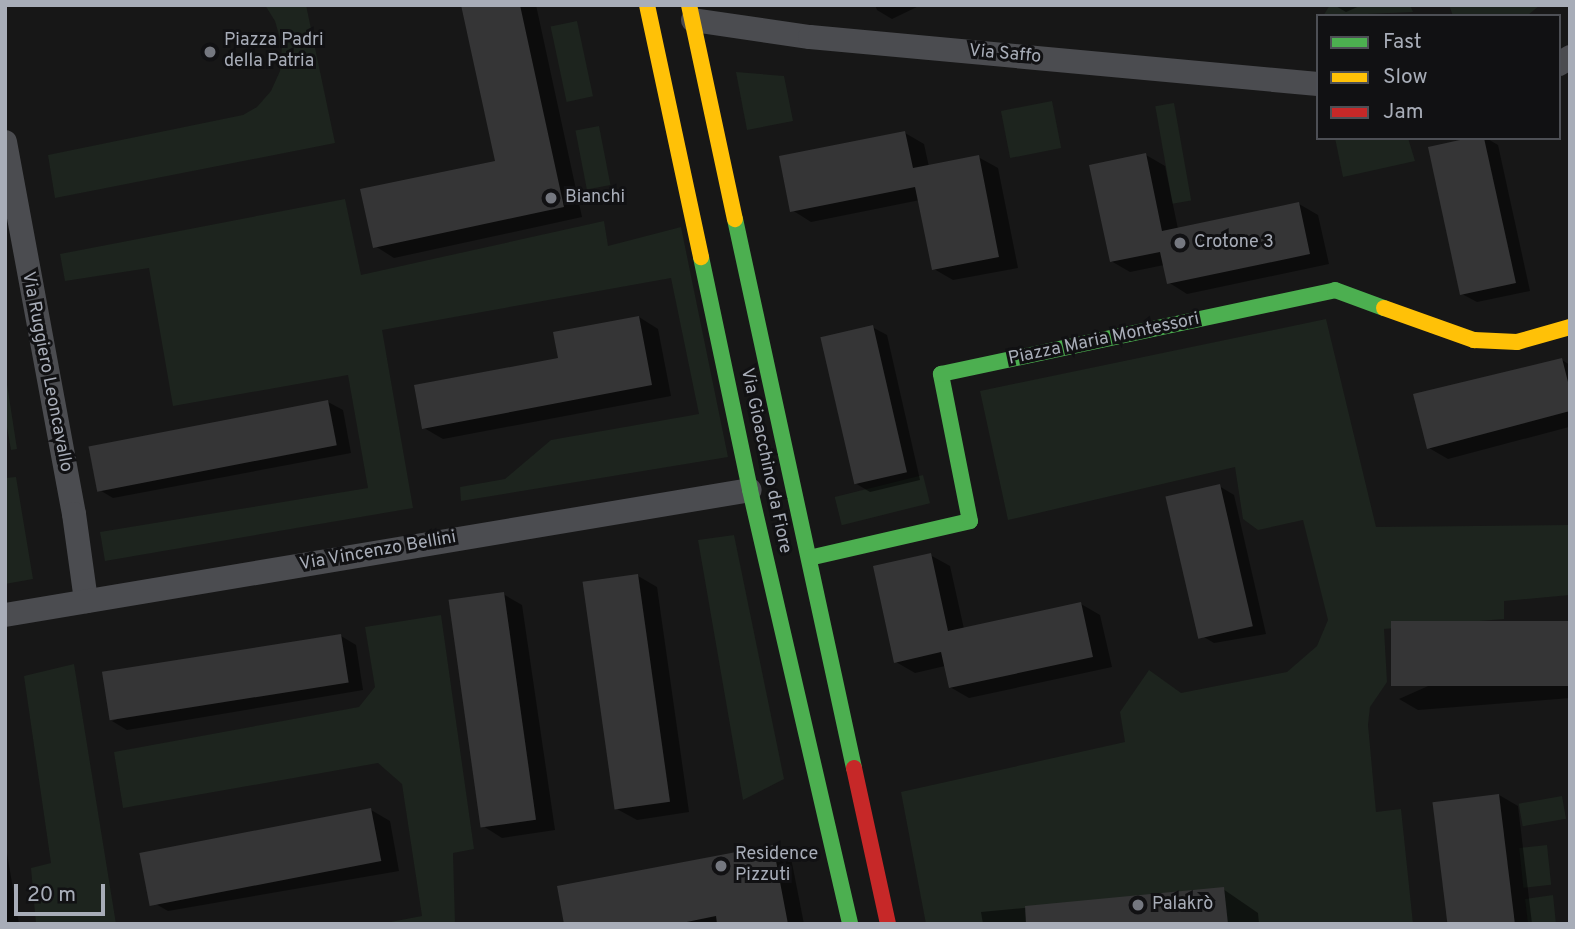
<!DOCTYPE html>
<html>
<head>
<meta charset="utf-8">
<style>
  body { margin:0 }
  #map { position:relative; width:1575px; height:929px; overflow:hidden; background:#171717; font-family:Overpass,sans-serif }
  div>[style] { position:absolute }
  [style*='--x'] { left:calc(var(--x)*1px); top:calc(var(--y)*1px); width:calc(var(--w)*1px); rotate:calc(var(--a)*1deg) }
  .green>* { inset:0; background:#1d241e; transform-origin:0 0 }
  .shadow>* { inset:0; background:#0007 }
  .building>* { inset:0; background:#353536; transform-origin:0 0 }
  .street>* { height:24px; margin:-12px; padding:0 12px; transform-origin:12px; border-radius:12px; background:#4b4c50 }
  .fast>* { height:16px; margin:-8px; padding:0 8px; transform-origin:8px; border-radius:8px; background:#4caf50 }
  .slow>* { height:16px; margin:-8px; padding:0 8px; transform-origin:8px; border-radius:8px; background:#ffc107 }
  .jam>* { height:16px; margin:-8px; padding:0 8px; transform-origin:8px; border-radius:8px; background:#c62828 }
  .dots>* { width:19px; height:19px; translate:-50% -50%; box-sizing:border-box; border:4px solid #111113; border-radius:50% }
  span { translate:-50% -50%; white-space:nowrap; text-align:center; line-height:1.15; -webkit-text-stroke:6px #111113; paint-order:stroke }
  .poi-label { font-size:18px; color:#a8adb8 }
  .left { translate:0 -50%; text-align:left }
  .street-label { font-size:18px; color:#a8adb8 }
  .frame { position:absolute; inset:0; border:7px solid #a8adb8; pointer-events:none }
  .legend { position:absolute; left:1316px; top:14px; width:245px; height:126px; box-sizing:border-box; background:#111113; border:2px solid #4d4f55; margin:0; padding:9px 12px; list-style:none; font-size:21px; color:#a8adb8 }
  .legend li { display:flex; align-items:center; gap:14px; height:35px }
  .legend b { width:35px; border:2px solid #4d4f55 }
  .scale { position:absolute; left:14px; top:884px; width:91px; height:32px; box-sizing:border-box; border:4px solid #a8adb8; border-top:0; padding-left:9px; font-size:21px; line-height:24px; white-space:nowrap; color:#a8adb8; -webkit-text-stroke:5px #111113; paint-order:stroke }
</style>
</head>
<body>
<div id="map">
  <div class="green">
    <i style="clip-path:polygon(265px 5px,306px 5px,335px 143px,55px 198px,48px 155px,243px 115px,257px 107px,271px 91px,280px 71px,282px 45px,275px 21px)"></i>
    <i style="clip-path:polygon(1330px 5px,1410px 5px,1413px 12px,1323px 16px)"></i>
    <i style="clip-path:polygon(1449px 5px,1540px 5px,1527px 16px,1453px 16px)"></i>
    <i style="left:577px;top:21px;width:77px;height:27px;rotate:78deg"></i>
    <i style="clip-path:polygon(736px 72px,784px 76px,793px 121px,747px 130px)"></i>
    <i style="left:1052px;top:101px;width:48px;height:52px;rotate:79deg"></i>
    <i style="left:1174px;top:103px;width:99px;height:19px;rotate:80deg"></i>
    <i style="left:599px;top:126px;width:60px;height:24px;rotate:79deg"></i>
    <i style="clip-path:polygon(1335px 138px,1408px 138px,1415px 161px,1343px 177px)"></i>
    <i style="clip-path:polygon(345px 199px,361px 275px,604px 221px,608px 246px,681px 227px,728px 457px,461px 501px,460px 487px,505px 479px,551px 440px,699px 414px,671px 278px,382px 330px,413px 508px,105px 561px,100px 532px,368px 488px,348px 375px,173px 406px,149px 268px,65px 281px,60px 254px)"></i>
    <i style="clip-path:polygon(1326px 319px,1376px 527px,1570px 525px,1570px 595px,1504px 601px,1504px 619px,1384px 629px,1387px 682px,1370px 707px,1368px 725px,1376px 812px,1401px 809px,1413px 924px,926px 924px,901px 792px,1125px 742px,1120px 712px,1149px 670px,1181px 693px,1287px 672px,1317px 646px,1328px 620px,1303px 520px,1258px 530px,1243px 519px,1235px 467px,1008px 520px,980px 391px)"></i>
    <i style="clip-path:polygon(5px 371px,17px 449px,11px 450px,5px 416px)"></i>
    <i style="left:923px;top:475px;width:29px;height:91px;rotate:76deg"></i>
    <i style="clip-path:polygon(16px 477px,33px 579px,5px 584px,5px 478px)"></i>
    <i style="clip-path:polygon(734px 535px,784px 779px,743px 800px,698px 540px)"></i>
    <i style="clip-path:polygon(441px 615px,474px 849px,453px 853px,455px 924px,380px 924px,422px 916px,402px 784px,378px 763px,123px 808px,114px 752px,359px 707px,375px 687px,365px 627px)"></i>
    <i style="clip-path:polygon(74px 664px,116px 924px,36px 924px,31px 868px,51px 863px,24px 676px)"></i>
    <i style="left:1562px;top:796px;width:23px;height:44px;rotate:80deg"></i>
    <i style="left:1547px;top:845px;width:40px;height:28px;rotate:84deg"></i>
    <i style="clip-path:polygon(1553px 895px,1556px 924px,1528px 924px,1525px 899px)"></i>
  </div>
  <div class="shadow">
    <i style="clip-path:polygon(463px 5px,536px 5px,582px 217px,394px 258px,375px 246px,497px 162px)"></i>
    <i style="clip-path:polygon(875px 5px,921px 5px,892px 19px,877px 10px)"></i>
    <i style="clip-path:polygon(1334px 5px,1362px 5px,1346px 12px)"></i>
    <i style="clip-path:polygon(905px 133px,924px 144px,929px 167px,978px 157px,998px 168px,1018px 268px,953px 280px,934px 269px,920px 200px,811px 222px,792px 210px)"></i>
    <i style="clip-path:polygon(1477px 138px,1486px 138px,1498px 145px,1530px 291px,1477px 302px,1462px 294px)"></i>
    <i style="clip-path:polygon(1146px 155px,1165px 166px,1178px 229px,1299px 204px,1318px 215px,1329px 264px,1187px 294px,1168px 282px,1164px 265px,1130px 272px,1111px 261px)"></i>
    <i style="clip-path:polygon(639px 317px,658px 329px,671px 396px,443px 439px,424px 428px)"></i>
    <i style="clip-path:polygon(872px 327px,887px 335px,920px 480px,870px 492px,855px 483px)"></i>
    <i style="clip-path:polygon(1562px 360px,1570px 365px,1570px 429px,1569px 427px,1448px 459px,1429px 448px)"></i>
    <i style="clip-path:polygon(328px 402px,343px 410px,351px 453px,113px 498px,98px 489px)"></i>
    <i style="clip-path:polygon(1219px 486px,1234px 495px,1266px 634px,1214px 643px,1199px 634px)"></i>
    <i style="clip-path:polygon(930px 555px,950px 566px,964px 629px,1081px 604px,1100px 615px,1112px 667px,969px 698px,950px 687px,945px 666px,915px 673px,896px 662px)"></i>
    <i style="clip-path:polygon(638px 576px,657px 587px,689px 812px,637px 820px,617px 809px)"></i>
    <i style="clip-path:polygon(503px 594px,522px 605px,555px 830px,502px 838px,483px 826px)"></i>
    <i style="clip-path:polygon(1570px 623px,1570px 698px,1418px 710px,1399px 699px)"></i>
    <i style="clip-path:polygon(341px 636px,356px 645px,363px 690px,127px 730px,112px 721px)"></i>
    <i style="clip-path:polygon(1499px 795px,1518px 806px,1532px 924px,1448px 924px)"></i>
    <i style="clip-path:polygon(371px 810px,390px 821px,399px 871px,168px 911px,149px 900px)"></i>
    <i style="clip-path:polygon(5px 842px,19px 924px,5px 924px)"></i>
    <i style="clip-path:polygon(772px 847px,791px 858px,804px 924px,566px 924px)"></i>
    <i style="clip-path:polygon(1223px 889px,1258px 913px,1259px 924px,983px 924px,981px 912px)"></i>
  </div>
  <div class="building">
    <i style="clip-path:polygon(461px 5px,520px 5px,564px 207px,373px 248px,360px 189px,495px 161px)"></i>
    <i style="clip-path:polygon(905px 131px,913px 168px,979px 155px,999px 257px,932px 270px,915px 187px,790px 212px,779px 156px)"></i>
    <i style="clip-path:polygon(1469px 138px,1484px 138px,1516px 283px,1460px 295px,1428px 147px)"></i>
    <i style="clip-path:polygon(1146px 153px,1162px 231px,1299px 202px,1310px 254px,1167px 284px,1160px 252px,1110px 262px,1089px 165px)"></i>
    <i style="clip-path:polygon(639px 316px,652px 385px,422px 429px,414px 385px,558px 358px,553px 332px)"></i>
    <i style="left:873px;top:325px;width:151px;height:54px;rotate:77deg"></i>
    <i style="clip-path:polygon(1562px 358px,1570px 390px,1570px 411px,1427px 449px,1413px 394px)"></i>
    <i style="left:328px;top:400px;width:46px;height:244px;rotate:79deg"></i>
    <i style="left:1220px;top:484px;width:146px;height:56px;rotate:77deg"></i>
    <i style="clip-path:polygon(931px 553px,948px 631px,1081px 602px,1093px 657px,949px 688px,941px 652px,894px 663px,873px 566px)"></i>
    <i style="left:638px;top:574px;width:230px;height:56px;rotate:82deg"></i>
    <i style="left:504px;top:592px;width:230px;height:56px;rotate:82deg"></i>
    <i style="left:1570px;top:621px;width:65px;height:179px;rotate:90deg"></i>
    <i style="left:341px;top:634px;width:49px;height:242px;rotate:81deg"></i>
    <i style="left:1499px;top:794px;width:131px;height:67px;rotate:83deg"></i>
    <i style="left:371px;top:808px;width:54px;height:236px;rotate:79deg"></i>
    <i style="clip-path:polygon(773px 845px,788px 924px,717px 924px,716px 916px,677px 924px,564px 924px,557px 886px)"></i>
    <i style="clip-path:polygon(1224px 887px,1228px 924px,1026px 924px,1025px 906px)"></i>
  </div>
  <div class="street">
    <i style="--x:693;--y:20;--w:118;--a:8.3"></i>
    <i style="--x:810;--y:37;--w:510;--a:5.29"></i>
    <i style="--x:1559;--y:64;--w:13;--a:-32"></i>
    <i style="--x:5;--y:142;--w:378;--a:79.5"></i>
    <i style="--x:74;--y:514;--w:88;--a:82.1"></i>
    <i style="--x:5;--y:615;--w:755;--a:-9.52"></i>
  </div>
  <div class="fast">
    <i style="--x:735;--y:219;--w:562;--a:77.77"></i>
    <i style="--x:701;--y:257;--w:238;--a:78.1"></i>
    <i style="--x:750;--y:490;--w:445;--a:77"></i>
    <i style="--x:809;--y:558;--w:165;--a:-12.9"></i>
    <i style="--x:970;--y:521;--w:150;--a:-101.2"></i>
    <i style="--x:941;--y:374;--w:403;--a:-12"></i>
    <i style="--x:1335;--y:290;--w:52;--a:20.2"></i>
  </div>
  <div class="slow">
    <i style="--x:647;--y:5;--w:258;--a:77.9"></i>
    <i style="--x:689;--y:5;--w:219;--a:77.9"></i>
    <i style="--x:1384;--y:308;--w:96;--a:19.6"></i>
    <i style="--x:1474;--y:340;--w:43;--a:2.7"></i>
    <i style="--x:1517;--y:342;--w:55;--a:-15.8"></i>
  </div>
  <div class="jam">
    <i style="--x:854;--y:768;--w:160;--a:77.7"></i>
  </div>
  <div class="dots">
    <i style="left:210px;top:52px;background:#757880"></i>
    <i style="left:551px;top:198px;background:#757880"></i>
    <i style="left:1180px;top:243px;background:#757880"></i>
    <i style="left:721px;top:866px;background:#757880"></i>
    <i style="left:1138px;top:905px;background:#757880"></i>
  </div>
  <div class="poi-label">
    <span class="left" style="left:224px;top:52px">Piazza Padri<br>della Patria</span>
    <span class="left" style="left:565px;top:198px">Bianchi</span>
    <span class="left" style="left:1194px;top:243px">Crotone 3</span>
    <span class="left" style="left:735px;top:866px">Residence<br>Pizzuti</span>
    <span class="left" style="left:1152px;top:905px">Palakrò</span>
  </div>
  <div class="street-label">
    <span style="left:1005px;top:55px;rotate:5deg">Via Saffo</span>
    <span style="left:1104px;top:340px;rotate:-12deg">Piazza Maria Montessori</span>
    <span style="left:46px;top:372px;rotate:79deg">Via Ruggiero Leoncavallo</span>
    <span style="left:765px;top:461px;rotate:78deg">Via Gioacchino da Fiore</span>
    <span style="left:378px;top:552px;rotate:-10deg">Via Vincenzo Bellini</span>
  </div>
  <div class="frame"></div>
  <ul class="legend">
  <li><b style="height:9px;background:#4caf50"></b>Fast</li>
  <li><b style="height:9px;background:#ffc107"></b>Slow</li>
  <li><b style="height:9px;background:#c62828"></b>Jam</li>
  </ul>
  <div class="scale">20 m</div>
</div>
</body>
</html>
